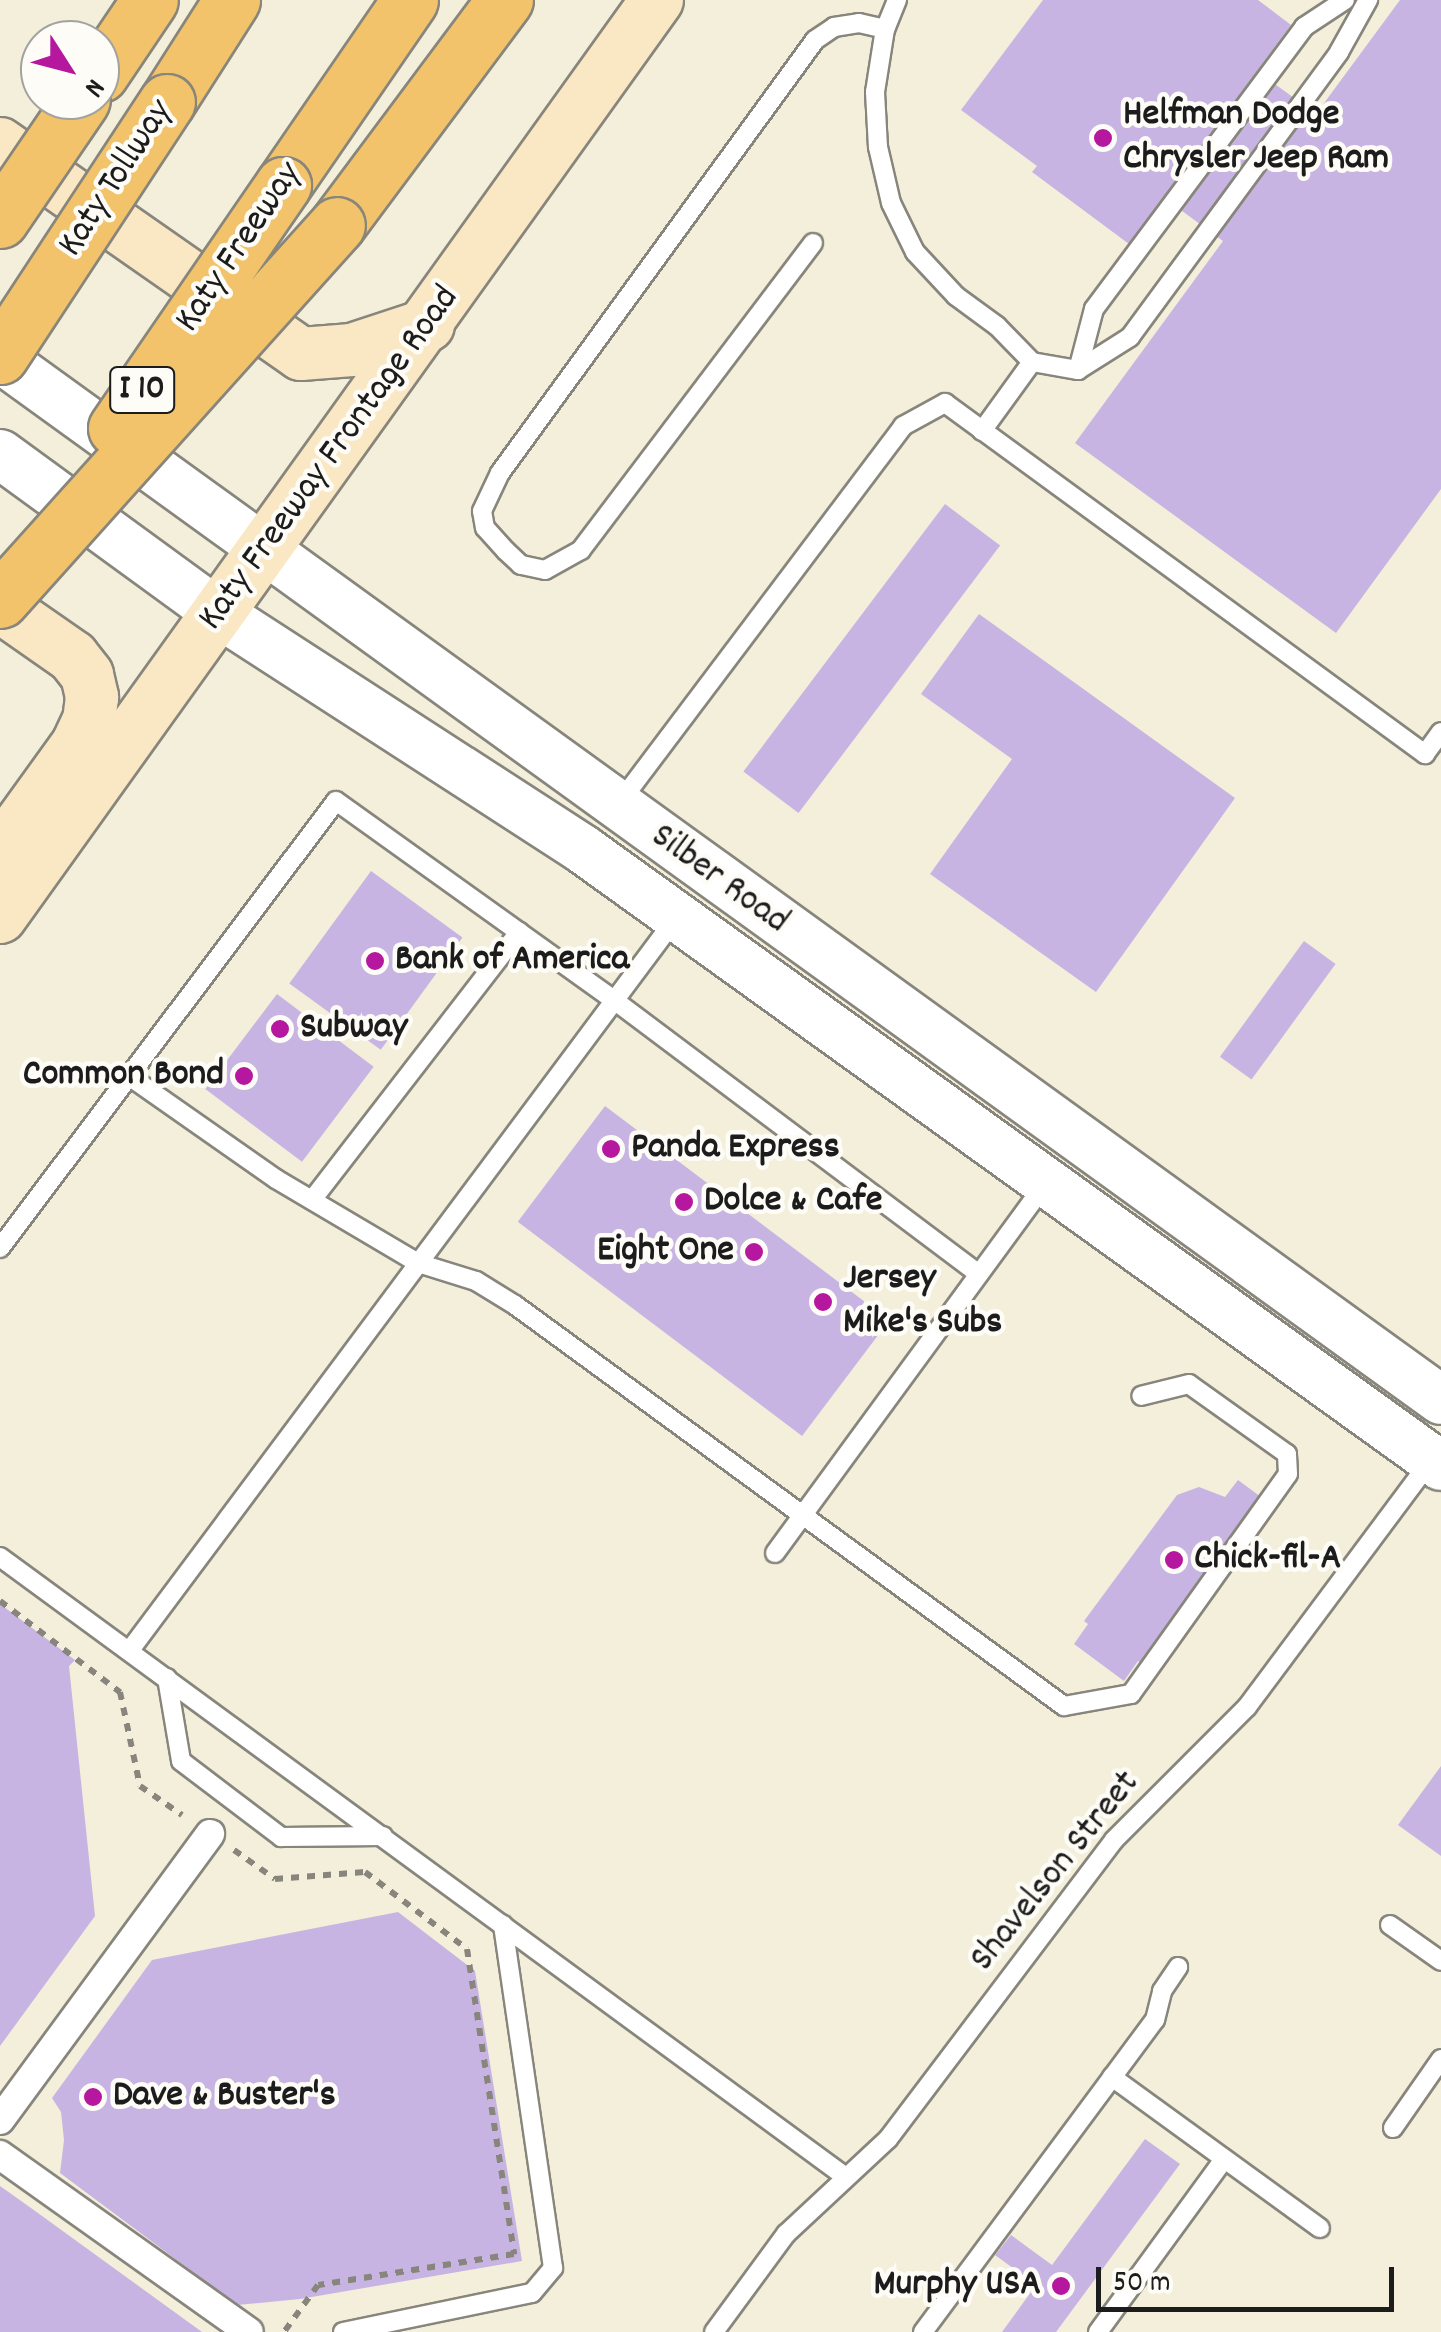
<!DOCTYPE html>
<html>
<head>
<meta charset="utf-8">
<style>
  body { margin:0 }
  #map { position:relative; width:1441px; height:2332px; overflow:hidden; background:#f3efdb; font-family:Dekko,sans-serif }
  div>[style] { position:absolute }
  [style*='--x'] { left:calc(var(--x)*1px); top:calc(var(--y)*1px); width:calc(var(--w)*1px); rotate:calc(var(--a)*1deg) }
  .building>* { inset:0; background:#c7b4e2; transform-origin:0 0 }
  .path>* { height:6px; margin-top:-3px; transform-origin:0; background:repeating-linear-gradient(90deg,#88867c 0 8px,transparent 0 16px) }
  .roads { filter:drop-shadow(2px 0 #88867c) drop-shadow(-2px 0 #88867c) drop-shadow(0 2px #88867c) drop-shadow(0 -2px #88867c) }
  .service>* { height:18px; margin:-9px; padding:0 9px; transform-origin:9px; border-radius:9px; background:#fff }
  .pedestrian>* { height:28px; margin:-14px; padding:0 14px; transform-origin:14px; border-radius:14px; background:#fff }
  .tertiary>* { height:48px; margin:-24px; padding:0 24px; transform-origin:24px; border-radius:24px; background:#fff }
  .secondary>* { height:52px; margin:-26px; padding:0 26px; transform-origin:26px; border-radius:26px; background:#fae7c3 }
  .motorway>* { height:55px; margin:-27.5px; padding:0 27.5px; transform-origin:27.5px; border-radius:27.5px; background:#f2c36a }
  .bridges { filter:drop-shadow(2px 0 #88867c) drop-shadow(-2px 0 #88867c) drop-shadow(0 2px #88867c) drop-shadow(0 -2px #88867c) }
  .motorway-bridge>* { height:55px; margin:-27.5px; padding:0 27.5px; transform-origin:27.5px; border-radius:27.5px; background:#f2c36a }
  .dots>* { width:28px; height:28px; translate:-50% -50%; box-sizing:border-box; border:5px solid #fdfcf7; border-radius:50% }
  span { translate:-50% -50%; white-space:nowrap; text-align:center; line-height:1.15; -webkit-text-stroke:9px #fdfcf7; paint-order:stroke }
  .shield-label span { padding:2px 8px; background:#fdfcf7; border:2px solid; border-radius:8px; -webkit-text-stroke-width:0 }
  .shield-label { font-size:35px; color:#1c1c1c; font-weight:700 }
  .poi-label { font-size:38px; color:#1c1c1c; font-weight:700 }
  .left { translate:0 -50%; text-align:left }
  .right { translate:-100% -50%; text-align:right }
  .street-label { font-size:38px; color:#1c1c1c }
  .north { position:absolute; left:20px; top:20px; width:100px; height:100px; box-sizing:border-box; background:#fdfcf7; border:2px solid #a3a29f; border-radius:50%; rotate:126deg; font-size:28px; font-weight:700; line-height:40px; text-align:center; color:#1c1c1c }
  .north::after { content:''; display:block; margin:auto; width:35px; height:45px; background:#b5179e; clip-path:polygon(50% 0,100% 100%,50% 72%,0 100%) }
  .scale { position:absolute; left:1096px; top:2267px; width:298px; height:45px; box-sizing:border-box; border:5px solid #1c1c1c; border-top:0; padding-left:12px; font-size:30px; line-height:35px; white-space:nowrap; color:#1c1c1c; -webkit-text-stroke:8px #fdfcf7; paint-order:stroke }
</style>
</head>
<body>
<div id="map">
  <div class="building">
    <i style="clip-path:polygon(1043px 0,1258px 0,1291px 25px,1257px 71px,1316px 114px,1400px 0,1441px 0,1441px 489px,1336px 633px,1075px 443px,1223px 241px,1163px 197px,1129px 244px,1032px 172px,1037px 166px,961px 110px)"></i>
    <i style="left:945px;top:504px;width:69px;height:335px;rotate:37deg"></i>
    <i style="clip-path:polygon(979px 614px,1235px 798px,1096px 992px,930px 874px,1012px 759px,921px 694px)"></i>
    <i style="left:371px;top:871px;width:113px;height:139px;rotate:36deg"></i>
    <i style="left:1304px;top:941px;width:39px;height:143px;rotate:36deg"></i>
    <i style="left:277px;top:994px;width:121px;height:119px;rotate:37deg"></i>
    <i style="left:605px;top:1106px;width:356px;height:145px;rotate:37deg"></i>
    <i style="clip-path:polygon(1238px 1480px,1265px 1500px,1143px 1665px,1138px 1661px,1124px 1681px,1074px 1644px,1088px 1624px,1084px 1621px,1177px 1495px,1199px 1487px,1225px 1497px)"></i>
    <i style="clip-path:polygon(0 1604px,75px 1660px,69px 1666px,95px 1916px,0 2046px)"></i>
    <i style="clip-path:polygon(1441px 1766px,1441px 1856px,1398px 1825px)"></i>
    <i style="clip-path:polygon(398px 1912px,475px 1971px,522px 2261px,300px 2299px,237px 2305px,60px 2173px,64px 2140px,61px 2112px,52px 2098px,152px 1960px)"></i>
    <i style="clip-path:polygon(1145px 2139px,1180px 2164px,1056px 2332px,1002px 2332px,1036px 2285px,995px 2255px,1011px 2235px,1052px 2265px)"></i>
    <i style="clip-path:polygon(0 2186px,31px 2208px,202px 2332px,0 2332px)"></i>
  </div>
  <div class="path">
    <i style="--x:0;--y:1601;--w:151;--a:37.2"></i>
    <i style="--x:120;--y:1692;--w:96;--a:78"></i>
    <i style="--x:140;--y:1786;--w:51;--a:34.6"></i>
    <i style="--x:234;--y:1850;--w:50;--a:35.3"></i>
    <i style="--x:275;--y:1879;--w:90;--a:-4.4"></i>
    <i style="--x:365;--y:1872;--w:128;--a:37"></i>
    <i style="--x:467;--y:1949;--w:309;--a:81.2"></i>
    <i style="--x:514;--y:2254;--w:198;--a:171"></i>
    <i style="--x:318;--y:2285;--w:58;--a:125.9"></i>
  </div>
  <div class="roads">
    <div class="service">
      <i style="--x:897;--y:0;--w:31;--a:112"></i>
      <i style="--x:885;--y:29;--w:64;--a:99"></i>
      <i style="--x:875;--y:92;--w:55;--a:86.9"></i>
      <i style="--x:878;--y:147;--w:57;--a:76.9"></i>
      <i style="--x:891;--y:203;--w:55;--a:63.9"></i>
      <i style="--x:915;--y:252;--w:60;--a:47"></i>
      <i style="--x:956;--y:296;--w:51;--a:36.2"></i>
      <i style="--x:997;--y:326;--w:50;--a:45.8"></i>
      <i style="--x:1032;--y:362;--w:47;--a:9.9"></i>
      <i style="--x:1078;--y:370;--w:62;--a:-32.4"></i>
      <i style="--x:1130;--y:337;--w:353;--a:-53.7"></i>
      <i style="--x:1339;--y:52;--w:60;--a:-60.9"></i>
      <i style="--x:813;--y:243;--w:385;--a:127.1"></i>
      <i style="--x:581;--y:550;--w:41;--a:150.9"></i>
      <i style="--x:545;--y:570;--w:25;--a:-168"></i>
      <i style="--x:521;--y:565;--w:21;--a:-137"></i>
      <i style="--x:506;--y:551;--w:31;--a:-132"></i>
      <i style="--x:485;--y:528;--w:17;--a:-100"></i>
      <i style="--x:482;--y:511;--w:42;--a:-64.7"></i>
      <i style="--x:500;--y:473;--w:535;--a:-53.96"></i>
      <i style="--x:815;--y:40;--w:23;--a:-34"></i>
      <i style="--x:834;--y:27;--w:25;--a:-9"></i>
      <i style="--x:859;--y:23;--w:27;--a:13"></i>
      <i style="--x:1078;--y:370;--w:63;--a:-75.3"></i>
      <i style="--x:1094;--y:309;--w:352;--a:-53.3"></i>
      <i style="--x:1304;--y:27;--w:49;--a:-33.4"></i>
      <i style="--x:982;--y:431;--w:85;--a:-54.1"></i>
      <i style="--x:620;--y:802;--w:471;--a:-53"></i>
      <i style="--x:903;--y:426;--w:48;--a:-28.7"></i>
      <i style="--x:945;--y:403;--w:595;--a:36.18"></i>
      <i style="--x:1425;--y:754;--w:27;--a:-54"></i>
      <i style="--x:129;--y:1076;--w:179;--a:35"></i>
      <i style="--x:276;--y:1179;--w:165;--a:30.6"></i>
      <i style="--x:418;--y:1263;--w:61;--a:17.2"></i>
      <i style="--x:476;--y:1281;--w:46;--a:31.6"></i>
      <i style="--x:515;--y:1305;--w:680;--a:36.15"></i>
      <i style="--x:1064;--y:1706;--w:68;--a:-10.2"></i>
      <i style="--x:1131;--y:1694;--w:270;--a:-54.5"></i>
      <i style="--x:1288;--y:1474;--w:20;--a:-93"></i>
      <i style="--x:1287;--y:1454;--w:120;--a:-144.5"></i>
      <i style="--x:1189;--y:1384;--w:49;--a:166"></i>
      <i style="--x:312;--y:1200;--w:339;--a:-52.3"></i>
      <i style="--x:0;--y:1248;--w:559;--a:-53.07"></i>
      <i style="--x:336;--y:801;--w:342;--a:35.6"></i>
      <i style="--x:614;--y:1000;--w:456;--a:36.9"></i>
      <i style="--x:775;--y:1553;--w:459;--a:-53.8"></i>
      <i style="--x:0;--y:1557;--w:1049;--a:36.24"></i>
      <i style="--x:130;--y:1650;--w:913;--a:-53.28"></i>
      <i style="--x:167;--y:1678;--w:84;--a:80.4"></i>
      <i style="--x:181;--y:1761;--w:126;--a:37.2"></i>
      <i style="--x:281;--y:1837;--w:102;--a:-0.6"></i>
      <i style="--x:1390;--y:1925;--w:62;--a:35.2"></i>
      <i style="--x:1112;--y:2077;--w:257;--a:36"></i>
      <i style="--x:1393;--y:2128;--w:84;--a:-55.2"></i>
      <i style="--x:343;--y:2332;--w:193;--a:-11.7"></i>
      <i style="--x:532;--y:2293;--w:33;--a:-50"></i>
      <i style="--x:553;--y:2268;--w:347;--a:-98.3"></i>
      <i style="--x:714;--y:2332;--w:122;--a:-53.7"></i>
      <i style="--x:786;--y:2234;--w:139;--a:-43"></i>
      <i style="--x:888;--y:2139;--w:375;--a:-52.9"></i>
      <i style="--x:1114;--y:1840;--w:188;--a:-45"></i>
      <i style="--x:1247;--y:1707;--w:308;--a:-53.3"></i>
      <i style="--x:923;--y:2332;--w:389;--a:-53.4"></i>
      <i style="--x:1155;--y:2020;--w:30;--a:-76"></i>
      <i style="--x:1162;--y:1991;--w:29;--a:-56"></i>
      <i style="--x:1098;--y:2332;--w:214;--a:-53.9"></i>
    </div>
    <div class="pedestrian">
      <i style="--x:0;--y:2120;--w:355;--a:-53.7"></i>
      <i style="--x:0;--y:2155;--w:305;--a:35.4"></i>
    </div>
    <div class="tertiary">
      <i style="--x:0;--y:358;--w:1778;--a:35.87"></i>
      <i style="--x:0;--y:454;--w:270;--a:36.1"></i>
      <i style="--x:218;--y:613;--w:436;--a:32.9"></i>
      <i style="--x:584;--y:850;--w:1055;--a:35.71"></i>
    </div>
    <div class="secondary">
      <i style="--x:0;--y:144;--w:367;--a:34.9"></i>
      <i style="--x:301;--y:354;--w:51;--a:-4.5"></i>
      <i style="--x:352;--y:350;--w:80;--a:-18.2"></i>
      <i style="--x:0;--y:606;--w:89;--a:34.9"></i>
      <i style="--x:73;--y:657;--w:23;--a:52"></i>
      <i style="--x:87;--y:675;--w:23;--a:77"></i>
      <i style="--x:92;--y:697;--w:23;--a:97"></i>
      <i style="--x:89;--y:720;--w:26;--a:115"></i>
      <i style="--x:78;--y:744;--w:133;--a:125.8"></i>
      <i style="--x:0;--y:917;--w:1128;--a:-54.38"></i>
    </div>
    <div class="motorway">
      <i style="--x:100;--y:74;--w:89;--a:-56"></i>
      <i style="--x:167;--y:102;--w:121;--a:-57.5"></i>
      <i style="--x:283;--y:185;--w:224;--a:-55.5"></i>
      <i style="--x:337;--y:225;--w:281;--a:-53.3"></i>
    </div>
  </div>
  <div class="bridges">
    <div class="motorway-bridge">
      <i style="--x:0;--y:220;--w:145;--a:-55.7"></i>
      <i style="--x:0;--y:356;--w:304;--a:-56.7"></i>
      <i style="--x:116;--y:428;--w:295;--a:-55.5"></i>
      <i style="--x:0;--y:600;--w:504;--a:-48.06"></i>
    </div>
  </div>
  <div class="dots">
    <i style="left:1103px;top:138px;background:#b5179e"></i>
    <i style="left:375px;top:961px;background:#b5179e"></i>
    <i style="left:280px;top:1029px;background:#b5179e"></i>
    <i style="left:244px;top:1076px;background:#b5179e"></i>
    <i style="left:611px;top:1149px;background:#b5179e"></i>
    <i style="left:684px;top:1202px;background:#b5179e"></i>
    <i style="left:754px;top:1252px;background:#b5179e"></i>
    <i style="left:823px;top:1302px;background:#b5179e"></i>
    <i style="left:1174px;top:1560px;background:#b5179e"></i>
    <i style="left:93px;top:2097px;background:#b5179e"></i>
    <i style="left:1061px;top:2286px;background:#b5179e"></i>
  </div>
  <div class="shield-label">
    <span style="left:142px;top:390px">I 10</span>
  </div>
  <div class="poi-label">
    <span class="left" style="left:1123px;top:138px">Helfman Dodge<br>Chrysler Jeep Ram</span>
    <span class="left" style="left:395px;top:961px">Bank of America</span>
    <span class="left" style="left:300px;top:1029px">Subway</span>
    <span class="right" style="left:224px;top:1076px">Common Bond</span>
    <span class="left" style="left:631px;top:1149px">Panda Express</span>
    <span class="left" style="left:704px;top:1202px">Dolce &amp; Cafe</span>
    <span class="right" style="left:734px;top:1252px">Eight One</span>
    <span class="left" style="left:843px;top:1302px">Jersey<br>Mike's Subs</span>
    <span class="left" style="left:1194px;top:1560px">Chick-fil-A</span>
    <span class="left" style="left:113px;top:2097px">Dave &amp; Buster's</span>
    <span class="right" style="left:1041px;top:2286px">Murphy USA</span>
  </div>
  <div class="street-label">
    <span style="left:117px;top:179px;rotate:-57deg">Katy Tollway</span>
    <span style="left:240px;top:248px;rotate:-56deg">Katy Freeway</span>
    <span style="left:330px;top:459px;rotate:-54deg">Katy Freeway Frontage Road</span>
    <span style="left:719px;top:880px;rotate:36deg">Silber Road</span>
    <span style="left:1056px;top:1872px;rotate:-51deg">Shavelson Street</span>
  </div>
  <div class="north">N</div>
  <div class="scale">50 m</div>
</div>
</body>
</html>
